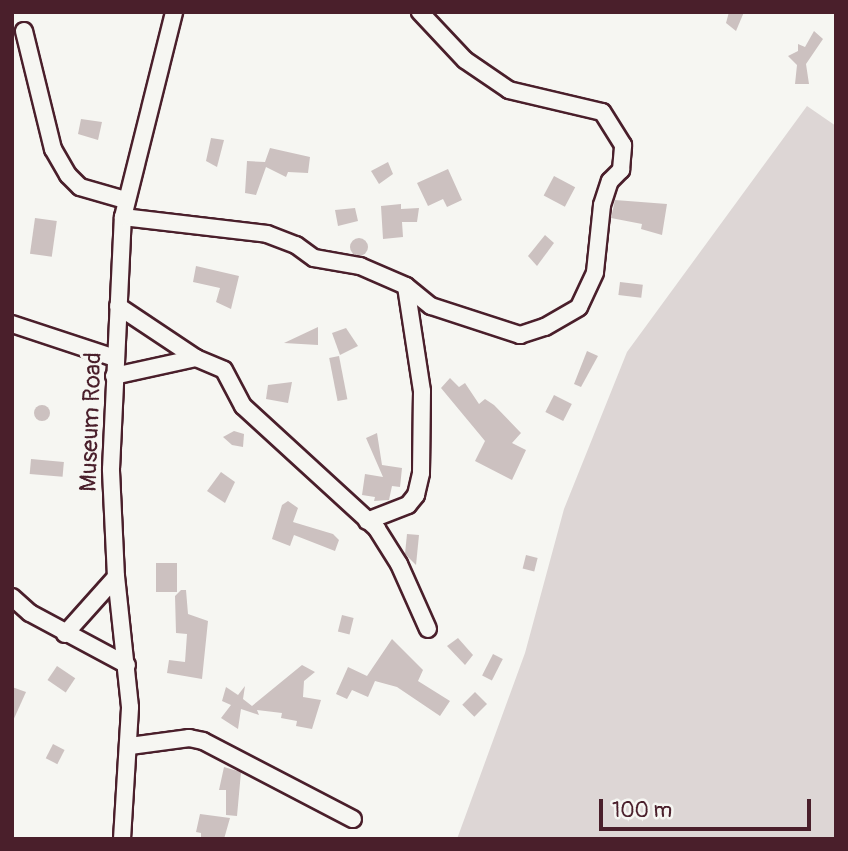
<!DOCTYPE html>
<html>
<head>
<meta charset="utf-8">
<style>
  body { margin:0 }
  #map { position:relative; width:848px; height:851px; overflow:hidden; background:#f6f6f2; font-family:Pangolin,sans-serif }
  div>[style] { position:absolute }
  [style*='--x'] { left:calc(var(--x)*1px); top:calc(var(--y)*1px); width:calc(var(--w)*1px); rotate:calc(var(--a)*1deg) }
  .green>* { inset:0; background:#ddd6d5 }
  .building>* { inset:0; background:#ccc1c0; transform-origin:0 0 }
  .round { border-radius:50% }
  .roads { filter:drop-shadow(2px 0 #4a1f2b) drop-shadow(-2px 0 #4a1f2b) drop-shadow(0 2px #4a1f2b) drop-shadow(0 -2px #4a1f2b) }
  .minor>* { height:16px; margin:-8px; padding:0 8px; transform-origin:8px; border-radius:8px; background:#f6f6f2 }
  span { translate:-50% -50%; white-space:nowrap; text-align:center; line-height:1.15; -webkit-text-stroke:6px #f6f6f2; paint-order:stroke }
  .street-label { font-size:24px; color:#4a1f2b }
  .frame { position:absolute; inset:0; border:14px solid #4a1f2b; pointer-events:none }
  .scale { position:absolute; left:599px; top:799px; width:212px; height:32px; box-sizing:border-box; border:4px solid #4a1f2b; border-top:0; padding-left:9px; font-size:21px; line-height:24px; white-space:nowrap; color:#4a1f2b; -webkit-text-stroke:5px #f6f6f2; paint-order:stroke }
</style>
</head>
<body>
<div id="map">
  <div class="green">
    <i style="clip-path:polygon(807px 106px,836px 126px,836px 839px,457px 839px,525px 653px,564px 509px,627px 352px)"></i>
  </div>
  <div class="building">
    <i style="clip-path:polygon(729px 12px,744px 12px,736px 31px,726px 23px)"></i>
    <i style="clip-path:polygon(814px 31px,823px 39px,806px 64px,809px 84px,795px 84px,797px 65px,788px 56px,798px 51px,798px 44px,805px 47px)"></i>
    <i style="clip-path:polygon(81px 119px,102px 122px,98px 140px,78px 134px)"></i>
    <i style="clip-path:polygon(211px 138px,224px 140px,217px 167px,206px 161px)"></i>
    <i style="clip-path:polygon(270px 148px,310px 157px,308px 173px,288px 172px,286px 177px,266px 167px,256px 195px,245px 193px,247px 161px,265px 162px)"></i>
    <i style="clip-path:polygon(388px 162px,393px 174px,379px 184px,371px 171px)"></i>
    <i style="clip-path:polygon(448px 169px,462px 200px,447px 207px,443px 199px,428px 206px,417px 183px)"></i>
    <i style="left:554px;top:176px;width:24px;height:22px;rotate:28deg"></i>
    <i style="clip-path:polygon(615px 200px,667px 204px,662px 235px,641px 229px,642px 224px,611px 218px)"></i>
    <i style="clip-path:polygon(401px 204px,401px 209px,419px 208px,417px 222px,402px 222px,403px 237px,383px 239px,381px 206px)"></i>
    <i style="clip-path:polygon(355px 208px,358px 221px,338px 226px,335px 210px)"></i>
    <i style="left:35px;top:218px;width:22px;height:36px;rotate:8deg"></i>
    <i style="clip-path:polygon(545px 235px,554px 243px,537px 266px,528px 256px)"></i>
    <i class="round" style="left:350px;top:238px;width:18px;height:18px"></i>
    <i style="clip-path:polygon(196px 266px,239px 276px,231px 309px,216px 302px,220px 288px,193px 282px)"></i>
    <i style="left:620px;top:282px;width:23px;height:13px;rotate:7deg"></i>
    <i style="clip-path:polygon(318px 327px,318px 345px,284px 343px)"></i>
    <i style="clip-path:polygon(346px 328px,358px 346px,340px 355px,332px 333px)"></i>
    <i style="clip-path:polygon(587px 351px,598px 356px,581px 387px,574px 384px)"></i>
    <i style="left:339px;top:356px;width:44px;height:10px;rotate:79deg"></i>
    <i style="clip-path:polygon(450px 378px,459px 387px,465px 383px,479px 404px,485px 399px,494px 405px,521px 433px,512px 443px,526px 450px,512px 480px,475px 461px,485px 441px,441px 388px)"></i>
    <i style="clip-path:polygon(292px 382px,288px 403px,266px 399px,268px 385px)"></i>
    <i style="left:554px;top:395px;width:20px;height:19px;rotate:27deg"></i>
    <i class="round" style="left:34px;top:405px;width:16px;height:16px"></i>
    <i style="clip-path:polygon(234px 431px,244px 434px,243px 447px,232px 445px,223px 437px)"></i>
    <i style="clip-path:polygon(377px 433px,382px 465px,402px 468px,400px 487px,392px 486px,389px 500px,374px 501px,375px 497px,362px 495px,365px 474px,383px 477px,366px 438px)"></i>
    <i style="left:31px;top:459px;width:33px;height:15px;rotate:5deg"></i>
    <i style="clip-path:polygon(221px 472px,235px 482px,225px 503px,207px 491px)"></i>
    <i style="clip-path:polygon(288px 501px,298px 508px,293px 522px,333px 534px,339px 540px,335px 551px,294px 535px,290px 546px,272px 539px,282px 505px)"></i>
    <i style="clip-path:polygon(407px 534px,419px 535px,416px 565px,405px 554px)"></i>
    <i style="left:526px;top:555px;width:12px;height:14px;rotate:14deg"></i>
    <i style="left:156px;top:563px;width:21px;height:29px"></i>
    <i style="clip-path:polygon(181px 590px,186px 590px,188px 614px,208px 621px,202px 679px,167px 673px,169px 660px,185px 662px,187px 634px,176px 633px,175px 596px)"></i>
    <i style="left:342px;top:615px;width:12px;height:17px;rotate:14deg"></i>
    <i style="clip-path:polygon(458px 638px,473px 655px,465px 665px,447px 646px)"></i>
    <i style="clip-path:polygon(392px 639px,423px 670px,418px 681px,450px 701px,440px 716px,397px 687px,375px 681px,368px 697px,352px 690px,347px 699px,336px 694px,348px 667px,367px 676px)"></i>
    <i style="left:493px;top:654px;width:11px;height:24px;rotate:27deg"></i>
    <i style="clip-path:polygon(302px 665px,315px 672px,304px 681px,303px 697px,321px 700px,312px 729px,296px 726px,297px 721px,281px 718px,282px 713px,257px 710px,259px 715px,241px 709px,238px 729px,221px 718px,231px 705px,222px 701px,226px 687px,238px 695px,245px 686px,243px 699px,252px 706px)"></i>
    <i style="left:57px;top:666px;width:22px;height:17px;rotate:34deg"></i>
    <i style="clip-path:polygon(12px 687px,26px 692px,12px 723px)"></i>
    <i style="left:475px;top:692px;width:17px;height:18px;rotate:45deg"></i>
    <i style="left:53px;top:744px;width:13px;height:16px;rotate:27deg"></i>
    <i style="clip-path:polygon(224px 767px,241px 772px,237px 816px,226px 815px,226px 790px,219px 790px)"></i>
    <i style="clip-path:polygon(200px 814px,230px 818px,224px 839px,201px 839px,201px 833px,196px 832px)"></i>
  </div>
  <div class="roads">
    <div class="minor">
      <i style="--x:24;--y:31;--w:122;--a:76.2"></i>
      <i style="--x:53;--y:149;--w:30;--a:60"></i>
      <i style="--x:68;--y:175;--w:17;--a:45"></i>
      <i style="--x:80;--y:187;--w:47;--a:16.1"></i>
      <i style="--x:123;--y:217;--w:145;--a:6.7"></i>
      <i style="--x:267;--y:234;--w:31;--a:21"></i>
      <i style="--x:296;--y:245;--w:22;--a:36"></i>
      <i style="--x:314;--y:258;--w:47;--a:9.9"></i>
      <i style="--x:360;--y:266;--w:50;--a:23.5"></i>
      <i style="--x:406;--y:286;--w:32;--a:39"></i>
      <i style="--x:431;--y:306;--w:94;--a:18"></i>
      <i style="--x:520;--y:335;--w:26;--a:-18"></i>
      <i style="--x:545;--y:327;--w:39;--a:-30"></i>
      <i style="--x:579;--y:307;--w:38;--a:-65"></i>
      <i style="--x:595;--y:272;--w:67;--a:-84"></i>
      <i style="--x:602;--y:205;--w:25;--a:-72"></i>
      <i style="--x:610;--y:181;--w:16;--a:-45"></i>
      <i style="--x:621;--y:170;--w:25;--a:-85"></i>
      <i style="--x:623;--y:145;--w:39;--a:-122"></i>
      <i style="--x:602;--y:112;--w:96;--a:-166.7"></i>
      <i style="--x:509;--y:90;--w:53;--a:-145.7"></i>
      <i style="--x:465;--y:60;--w:66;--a:-133.2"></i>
      <i style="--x:118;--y:306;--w:94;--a:33.7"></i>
      <i style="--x:196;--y:358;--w:30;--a:23"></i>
      <i style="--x:224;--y:370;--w:41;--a:62.2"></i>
      <i style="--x:243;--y:406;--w:182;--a:42.5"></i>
      <i style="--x:377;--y:529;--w:41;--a:57.8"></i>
      <i style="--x:399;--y:564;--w:71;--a:66"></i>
      <i style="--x:12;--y:324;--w:108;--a:18.3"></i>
      <i style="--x:114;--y:376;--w:84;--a:-12.4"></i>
      <i style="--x:367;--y:521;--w:44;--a:-21.3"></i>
      <i style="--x:408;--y:505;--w:13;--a:-51"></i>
      <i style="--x:416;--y:495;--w:23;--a:-77"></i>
      <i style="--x:421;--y:473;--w:82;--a:-89.3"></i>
      <i style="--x:422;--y:391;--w:106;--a:-98.7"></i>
      <i style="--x:12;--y:597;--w:24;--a:42"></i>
      <i style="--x:30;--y:613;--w:110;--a:28.2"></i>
      <i style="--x:65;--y:634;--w:76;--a:-48.2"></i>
      <i style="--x:130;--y:746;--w:60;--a:-7.7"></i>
      <i style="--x:189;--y:738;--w:14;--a:12"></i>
      <i style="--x:203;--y:741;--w:169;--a:27.5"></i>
      <i style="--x:122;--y:839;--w:132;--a:-86.5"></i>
      <i style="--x:130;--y:707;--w:131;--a:-96.1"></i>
      <i style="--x:116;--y:577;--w:108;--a:-92.7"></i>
      <i style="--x:111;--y:469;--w:252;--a:-87.3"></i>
      <i style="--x:123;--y:217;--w:211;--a:-76"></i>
    </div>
  </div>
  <div class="street-label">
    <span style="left:91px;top:422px;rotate:-88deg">Museum Road</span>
  </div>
  <div class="frame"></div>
  <div class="scale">100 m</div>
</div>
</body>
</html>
